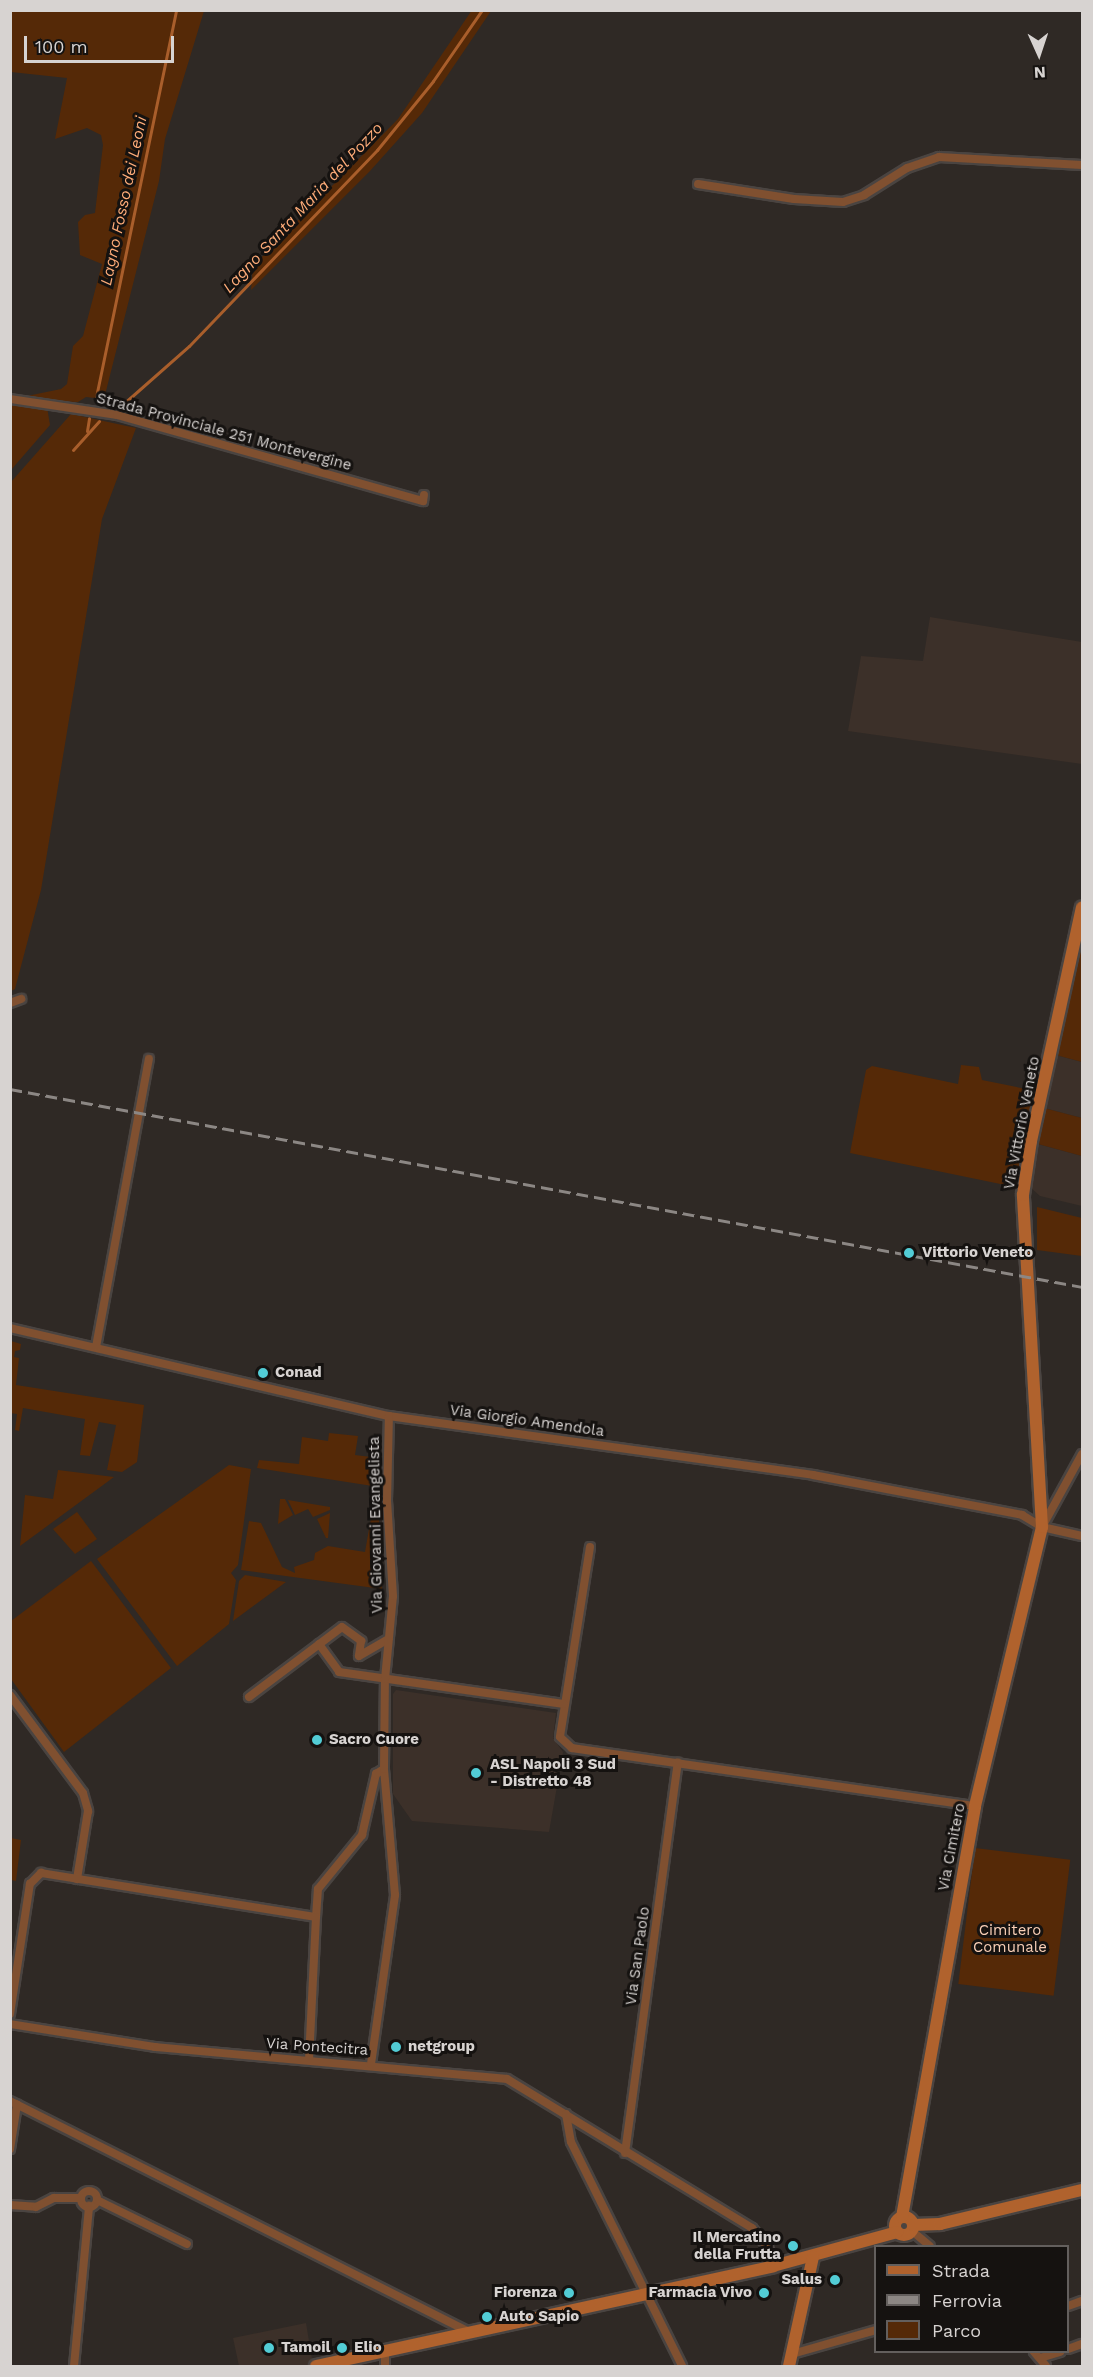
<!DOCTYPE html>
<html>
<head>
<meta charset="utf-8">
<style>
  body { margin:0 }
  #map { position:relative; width:1093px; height:2377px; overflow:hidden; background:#2f2925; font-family:"Work Sans",sans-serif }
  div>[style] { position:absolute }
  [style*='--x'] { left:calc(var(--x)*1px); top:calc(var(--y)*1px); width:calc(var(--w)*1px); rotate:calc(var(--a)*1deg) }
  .built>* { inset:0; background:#3c3029 }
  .green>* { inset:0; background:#552907; transform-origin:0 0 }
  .stream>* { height:3px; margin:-1.5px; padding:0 1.5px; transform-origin:1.5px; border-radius:1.5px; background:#a95e2b }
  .roads { filter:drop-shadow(2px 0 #4a4441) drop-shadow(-2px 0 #4a4441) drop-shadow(0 2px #4a4441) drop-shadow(0 -2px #4a4441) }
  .street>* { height:8px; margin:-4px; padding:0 4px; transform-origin:4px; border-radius:4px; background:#805030 }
  .street>.ring { margin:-4px; padding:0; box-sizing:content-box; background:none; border:8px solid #805030; border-radius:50% }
  .secondary>* { height:12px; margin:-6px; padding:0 6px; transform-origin:6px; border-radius:6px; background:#b0622d }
  .secondary>.ring { margin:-6px; padding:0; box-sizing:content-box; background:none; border:12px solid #b0622d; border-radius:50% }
  .rail>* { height:3px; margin-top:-1.5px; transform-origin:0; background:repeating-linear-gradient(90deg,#8c8784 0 12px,transparent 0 18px) }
  .dots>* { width:16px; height:16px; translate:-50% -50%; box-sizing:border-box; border:3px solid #151210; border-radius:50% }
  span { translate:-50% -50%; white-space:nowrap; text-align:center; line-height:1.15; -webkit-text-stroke:6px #151210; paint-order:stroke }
  .street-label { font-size:15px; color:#d7d3d1 }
  .poi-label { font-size:15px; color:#d7d3d1; font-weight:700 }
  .left { translate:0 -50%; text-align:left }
  .right { translate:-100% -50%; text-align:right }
  .park-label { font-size:15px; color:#f9cfb6 }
  .water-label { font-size:16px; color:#feac79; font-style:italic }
  .frame { position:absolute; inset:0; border:12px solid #d7d3d1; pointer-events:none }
  .legend { position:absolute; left:874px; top:2245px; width:195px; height:108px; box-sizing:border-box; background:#151210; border:2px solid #635f5d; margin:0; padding:8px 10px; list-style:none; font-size:18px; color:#d7d3d1 }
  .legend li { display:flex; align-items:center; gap:12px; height:30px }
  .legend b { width:30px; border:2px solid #635f5d }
  .north { position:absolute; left:1009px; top:24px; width:60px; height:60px; -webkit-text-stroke:4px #151210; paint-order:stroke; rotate:177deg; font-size:16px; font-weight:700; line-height:24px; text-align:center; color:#d7d3d1 }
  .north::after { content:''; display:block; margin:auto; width:21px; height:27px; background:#d7d3d1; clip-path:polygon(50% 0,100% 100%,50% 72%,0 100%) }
  .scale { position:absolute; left:24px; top:36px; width:150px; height:27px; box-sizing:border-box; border:3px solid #d7d3d1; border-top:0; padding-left:8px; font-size:18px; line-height:21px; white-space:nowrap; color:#d7d3d1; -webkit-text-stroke:4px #151210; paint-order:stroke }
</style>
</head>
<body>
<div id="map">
  <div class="built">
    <i style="clip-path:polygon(930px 617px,1082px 642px,1082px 764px,848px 731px,861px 656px,923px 661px)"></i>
    <i style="clip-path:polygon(1056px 1055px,1082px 1062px,1082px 1118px,1044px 1108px)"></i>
    <i style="clip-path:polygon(1038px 1144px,1082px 1156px,1082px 1206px,1040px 1196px,1030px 1187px)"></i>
    <i style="clip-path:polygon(396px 1690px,556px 1713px,553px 1738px,563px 1752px,549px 1832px,412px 1821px,393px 1794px,393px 1694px)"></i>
    <i style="clip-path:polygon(306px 2323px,313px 2365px,239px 2366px,233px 2338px)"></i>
  </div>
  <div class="green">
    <i style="clip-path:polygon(472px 10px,491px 11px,422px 113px,370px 171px,251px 290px,253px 266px,398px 119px)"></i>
    <i style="clip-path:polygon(11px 11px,204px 11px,165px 139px,159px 181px,104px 399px,86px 397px,78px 402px,26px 400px,27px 396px,61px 389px,67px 384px,73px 346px,83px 336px,102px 264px,80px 255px,78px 222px,85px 215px,95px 213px,103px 145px,101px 135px,87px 128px,55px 139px,67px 78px,11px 72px)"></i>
    <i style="clip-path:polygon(11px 403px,47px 407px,50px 425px,11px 470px)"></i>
    <i style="clip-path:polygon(71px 414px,136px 428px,102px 519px,41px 890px,15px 989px,11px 991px,11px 482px)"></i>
    <i style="clip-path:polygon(1082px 939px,1082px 1062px,1056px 1055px)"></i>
    <i style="clip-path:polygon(961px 1065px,979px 1067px,982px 1080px,1036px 1091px,1015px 1187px,850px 1153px,866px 1070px,872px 1066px,958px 1084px)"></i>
    <i style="clip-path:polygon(1044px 1108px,1082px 1118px,1082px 1156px,1038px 1144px)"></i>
    <i style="clip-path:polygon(1037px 1207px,1082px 1218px,1082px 1256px,1037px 1250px)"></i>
    <i style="clip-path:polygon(11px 1341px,21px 1344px,20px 1350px,15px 1351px,14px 1357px,19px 1358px,16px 1385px,144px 1405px,137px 1462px,122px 1472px,107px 1470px,116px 1425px,99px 1422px,90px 1456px,80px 1455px,85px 1419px,23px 1408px,19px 1431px,15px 1430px,17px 1414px,10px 1413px)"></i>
    <i style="clip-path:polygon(329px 1433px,358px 1436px,355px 1455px,379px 1458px,379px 1487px,257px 1468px,259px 1460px,299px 1464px,302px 1437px,328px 1441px)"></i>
    <i style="clip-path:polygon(229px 1465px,251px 1469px,238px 1565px,231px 1573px,236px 1580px,229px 1624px,177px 1666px,97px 1559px)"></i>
    <i style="clip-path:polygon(58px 1470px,114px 1477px,20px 1546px,25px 1495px,53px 1499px)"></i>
    <i style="clip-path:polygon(280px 1499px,285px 1499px,293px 1515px,278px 1524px)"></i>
    <i style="clip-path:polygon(288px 1500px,330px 1507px,330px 1510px,313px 1517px,308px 1509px,295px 1515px)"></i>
    <i style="clip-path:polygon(77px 1512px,97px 1539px,75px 1554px,53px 1529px)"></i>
    <i style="clip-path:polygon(330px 1513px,328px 1538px,326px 1538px,317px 1519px)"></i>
    <i style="clip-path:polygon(371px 1518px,379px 1518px,382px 1589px,241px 1570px,249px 1521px,261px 1523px,282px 1567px,295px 1573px,294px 1567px,314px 1560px,315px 1553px,328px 1546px,365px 1552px)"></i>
    <i style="clip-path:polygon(91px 1561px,171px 1668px,64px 1752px,11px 1679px,11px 1621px)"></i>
    <i style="clip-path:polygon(245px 1575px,286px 1582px,233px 1621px,239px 1581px)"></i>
    <i style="clip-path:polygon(11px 1838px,21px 1840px,16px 1881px,11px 1880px)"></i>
    <i style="left:975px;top:1848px;width:96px;height:137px;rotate:7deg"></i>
  </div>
  <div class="stream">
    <i style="--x:96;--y:397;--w:395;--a:-78.3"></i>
    <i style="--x:122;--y:405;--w:89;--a:-41.4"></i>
    <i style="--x:189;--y:346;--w:272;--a:-46.2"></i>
    <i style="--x:377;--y:150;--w:89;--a:-50.9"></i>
    <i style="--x:433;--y:81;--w:86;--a:-55.4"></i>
    <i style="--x:87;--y:431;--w:13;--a:-81"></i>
    <i style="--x:73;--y:450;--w:39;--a:-48"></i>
  </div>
  <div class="roads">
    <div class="street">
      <i style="--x:698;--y:184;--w:97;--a:8.9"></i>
      <i style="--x:794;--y:199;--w:49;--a:3.5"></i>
      <i style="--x:843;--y:202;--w:22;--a:-18"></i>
      <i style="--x:864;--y:195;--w:51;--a:-32.1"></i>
      <i style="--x:907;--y:168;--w:34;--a:-19"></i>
      <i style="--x:939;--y:157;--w:143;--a:3.2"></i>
      <i style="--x:10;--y:399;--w:108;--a:8.5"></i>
      <i style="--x:117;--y:415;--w:318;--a:15.7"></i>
      <i style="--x:423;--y:501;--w:6;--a:-81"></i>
      <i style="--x:10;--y:1003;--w:12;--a:-20"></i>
      <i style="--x:10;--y:1328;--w:389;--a:13.1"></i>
      <i style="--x:389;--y:1416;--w:428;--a:7.9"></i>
      <i style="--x:813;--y:1475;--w:213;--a:10.8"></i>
      <i style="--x:1022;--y:1515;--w:23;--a:31"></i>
      <i style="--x:1042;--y:1527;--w:41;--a:12.7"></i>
      <i style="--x:96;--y:1347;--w:293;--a:-79.6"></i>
      <i style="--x:1042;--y:1527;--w:83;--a:-61.3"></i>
      <i style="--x:590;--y:1547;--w:192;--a:99"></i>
      <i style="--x:560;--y:1737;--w:16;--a:43"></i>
      <i style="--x:572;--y:1748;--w:407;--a:8.2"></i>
      <i style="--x:319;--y:1644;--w:34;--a:54"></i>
      <i style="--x:339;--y:1672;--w:227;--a:8.1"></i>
      <i style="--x:10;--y:1695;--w:122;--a:53.3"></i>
      <i style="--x:83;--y:1793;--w:19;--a:74"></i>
      <i style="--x:88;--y:1811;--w:69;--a:99.2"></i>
      <i style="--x:249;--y:1697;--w:116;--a:-37"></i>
      <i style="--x:342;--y:1627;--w:24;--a:36"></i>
      <i style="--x:361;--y:1641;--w:15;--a:98"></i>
      <i style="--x:359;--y:1656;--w:34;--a:-30"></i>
      <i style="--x:316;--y:1917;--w:28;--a:-86"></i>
      <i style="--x:318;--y:1889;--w:70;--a:-50.8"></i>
      <i style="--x:362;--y:1835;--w:63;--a:-77.1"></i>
      <i style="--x:376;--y:1774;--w:9;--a:-32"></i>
      <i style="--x:10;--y:2014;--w:132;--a:-81.3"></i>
      <i style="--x:30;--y:1884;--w:16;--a:-45"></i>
      <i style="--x:41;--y:1873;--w:278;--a:9.1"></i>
      <i style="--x:316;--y:1917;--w:143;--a:92.8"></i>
      <i style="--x:10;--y:2024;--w:147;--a:9"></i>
      <i style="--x:155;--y:2047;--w:353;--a:5.2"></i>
      <i style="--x:507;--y:2079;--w:287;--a:31.3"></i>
      <i style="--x:752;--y:2228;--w:25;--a:50"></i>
      <i style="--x:768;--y:2247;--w:20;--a:75"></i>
      <i style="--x:371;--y:2064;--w:171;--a:-81.9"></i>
      <i style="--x:395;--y:1895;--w:126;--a:-95"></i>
      <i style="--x:384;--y:1769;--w:90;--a:-89.4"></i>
      <i style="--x:385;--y:1679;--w:83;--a:-84.5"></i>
      <i style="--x:393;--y:1596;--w:95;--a:-93.6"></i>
      <i style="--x:387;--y:1501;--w:85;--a:-88.7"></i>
      <i style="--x:10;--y:2101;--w:516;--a:26.71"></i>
      <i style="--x:566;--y:2114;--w:28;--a:80"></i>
      <i style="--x:571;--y:2142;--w:250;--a:63.6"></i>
      <i style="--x:10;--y:2149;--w:45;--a:-81"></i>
      <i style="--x:625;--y:2153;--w:394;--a:-82.3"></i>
      <i class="ring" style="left:81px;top:2191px;width:8px;height:8px"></i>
      <i style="--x:97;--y:2200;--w:100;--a:26.1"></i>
      <i style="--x:10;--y:2205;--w:26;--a:4"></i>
      <i style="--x:36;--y:2207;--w:20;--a:-27"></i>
      <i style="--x:54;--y:2198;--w:27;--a:0"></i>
      <i style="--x:912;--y:2231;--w:23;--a:40"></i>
      <i style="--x:1068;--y:2306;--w:15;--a:-20"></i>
      <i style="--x:1068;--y:2349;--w:15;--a:-20"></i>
      <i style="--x:1034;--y:2352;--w:18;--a:49"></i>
      <i style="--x:792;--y:2354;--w:87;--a:-15.9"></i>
      <i style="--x:1040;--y:2358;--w:21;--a:-17"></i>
      <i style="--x:74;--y:2366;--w:161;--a:-84.6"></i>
      <i style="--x:385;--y:2366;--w:13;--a:-90"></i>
    </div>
    <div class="secondary">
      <i class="ring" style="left:895px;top:2217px;width:6px;height:6px"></i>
      <i style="--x:902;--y:2217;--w:417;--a:-79.9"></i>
      <i style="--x:975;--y:1806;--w:287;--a:-76.5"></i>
      <i style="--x:1042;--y:1527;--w:333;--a:-93.3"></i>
      <i style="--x:1023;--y:1195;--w:55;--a:-81.6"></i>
      <i style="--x:1031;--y:1141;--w:239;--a:-77.7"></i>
      <i style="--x:913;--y:2225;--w:27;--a:-2"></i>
      <i style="--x:940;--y:2224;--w:146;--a:-13.5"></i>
      <i style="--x:316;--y:2366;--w:468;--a:-12.3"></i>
      <i style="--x:773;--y:2266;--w:129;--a:-15.3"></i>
      <i style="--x:789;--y:2366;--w:112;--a:-77.6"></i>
    </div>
  </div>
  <div class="rail">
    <i style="--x:10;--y:1089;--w:1090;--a:10.46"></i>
  </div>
  <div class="dots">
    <i style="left:909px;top:1253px;background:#52ccd5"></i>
    <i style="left:263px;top:1373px;background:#52ccd5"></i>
    <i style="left:317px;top:1740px;background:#52ccd5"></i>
    <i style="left:476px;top:1773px;background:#52ccd5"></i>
    <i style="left:396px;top:2047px;background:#52ccd5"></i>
    <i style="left:793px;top:2246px;background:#52ccd5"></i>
    <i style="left:835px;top:2280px;background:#52ccd5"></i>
    <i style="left:569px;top:2293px;background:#52ccd5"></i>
    <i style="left:764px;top:2293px;background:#52ccd5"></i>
    <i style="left:487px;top:2317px;background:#52ccd5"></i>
    <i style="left:269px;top:2348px;background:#52ccd5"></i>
    <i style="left:342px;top:2348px;background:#52ccd5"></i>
  </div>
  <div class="street-label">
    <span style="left:224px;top:432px;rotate:15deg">Strada Provinciale 251 Montevergine</span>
    <span style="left:1022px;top:1123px;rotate:-79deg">Via Vittorio Veneto</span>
    <span style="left:527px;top:1421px;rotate:8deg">Via Giorgio Amendola</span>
    <span style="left:376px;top:1525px;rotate:-91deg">Via Giovanni Evangelista</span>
    <span style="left:952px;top:1847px;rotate:-79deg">Via Cimitero</span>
    <span style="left:638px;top:1956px;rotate:-82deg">Via San Paolo</span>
    <span style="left:317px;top:2047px;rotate:4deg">Via Pontecitra</span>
  </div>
  <div class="poi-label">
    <span class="left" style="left:922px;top:1253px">Vittorio Veneto</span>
    <span class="left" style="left:275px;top:1373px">Conad</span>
    <span class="left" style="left:329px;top:1740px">Sacro Cuore</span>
    <span class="left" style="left:490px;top:1773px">ASL Napoli 3 Sud<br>- Distretto 48</span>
    <span class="left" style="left:408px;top:2047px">netgroup</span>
    <span class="right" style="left:781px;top:2246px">Il Mercatino<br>della Frutta</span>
    <span class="right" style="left:822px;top:2280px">Salus</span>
    <span class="right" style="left:557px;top:2293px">Fiorenza</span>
    <span class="right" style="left:752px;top:2293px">Farmacia Vivo</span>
    <span class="left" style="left:499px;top:2317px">Auto Sapio</span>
    <span class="left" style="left:281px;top:2348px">Tamoil</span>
    <span class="left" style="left:354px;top:2348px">Elio</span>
  </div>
  <div class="park-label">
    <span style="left:1010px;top:1939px">Cimitero<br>Comunale</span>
  </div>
  <div class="water-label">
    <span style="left:124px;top:201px;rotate:-78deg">Lagno Fosso dei Leoni</span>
    <span style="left:303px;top:208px;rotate:-47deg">Lagno Santa Maria del Pozzo</span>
  </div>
  <div class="frame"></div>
  <ul class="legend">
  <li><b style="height:8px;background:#b0622d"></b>Strada</li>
  <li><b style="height:8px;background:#8c8784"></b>Ferrovia</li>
  <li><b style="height:16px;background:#552907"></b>Parco</li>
  </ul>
  <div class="north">N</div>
  <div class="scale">100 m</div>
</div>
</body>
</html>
